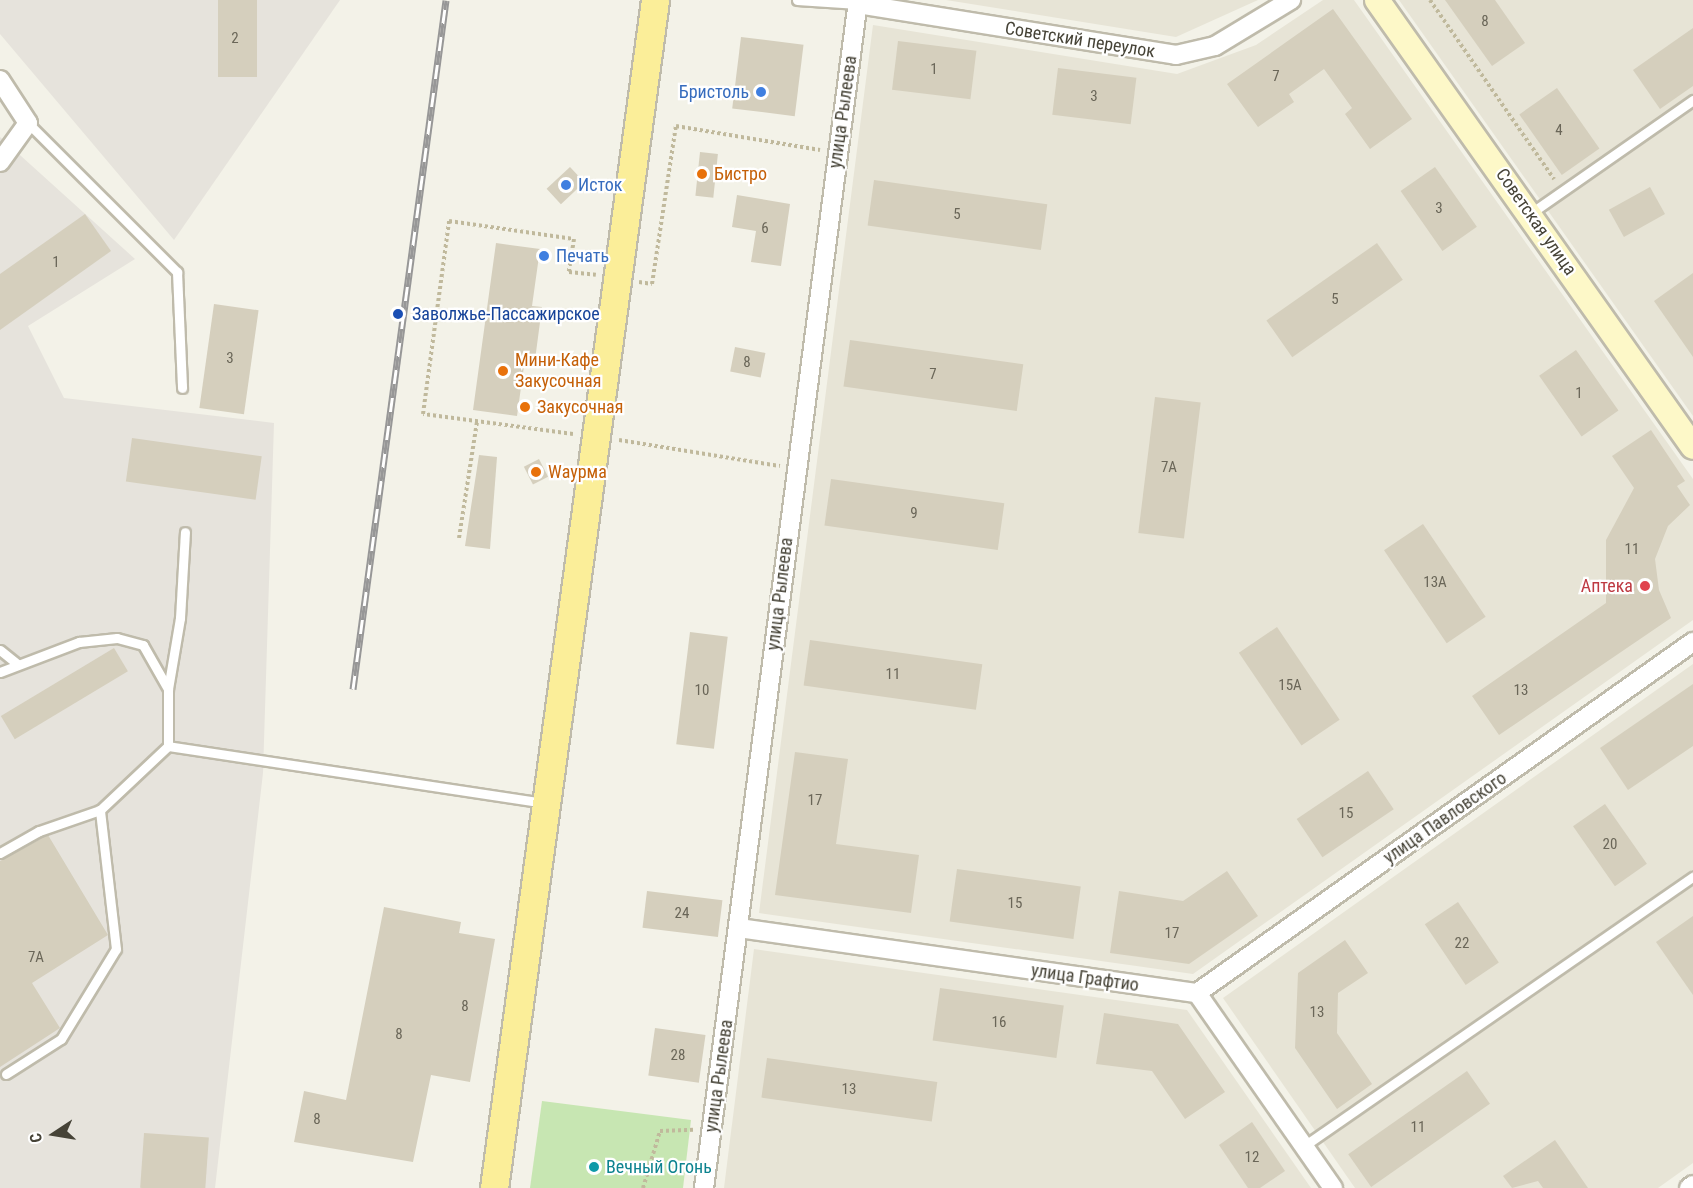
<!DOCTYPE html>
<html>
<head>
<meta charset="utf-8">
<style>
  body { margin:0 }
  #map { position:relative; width:1693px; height:1188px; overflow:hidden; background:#f3f2e8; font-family:"Roboto Condensed",sans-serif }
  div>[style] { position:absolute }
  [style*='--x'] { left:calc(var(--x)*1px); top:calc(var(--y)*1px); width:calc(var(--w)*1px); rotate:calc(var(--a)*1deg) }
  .residential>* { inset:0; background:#e7e4d6 }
  .industrial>* { inset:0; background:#e6e3dc }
  .green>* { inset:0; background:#c7e6b2 }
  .building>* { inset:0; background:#d5cfbd; transform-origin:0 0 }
  .path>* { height:4px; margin-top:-2px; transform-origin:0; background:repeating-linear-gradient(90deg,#c0b99c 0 3px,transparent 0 6px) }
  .roads { filter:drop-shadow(2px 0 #bfbbab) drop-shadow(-2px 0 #bfbbab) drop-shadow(0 2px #bfbbab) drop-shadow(0 -2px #bfbbab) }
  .lane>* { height:9px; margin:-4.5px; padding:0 4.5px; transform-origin:4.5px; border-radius:4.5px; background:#fff }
  .street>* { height:18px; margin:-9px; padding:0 9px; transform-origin:9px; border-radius:9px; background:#fff }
  .secondary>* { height:24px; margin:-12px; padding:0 12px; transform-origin:12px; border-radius:12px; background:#fdf8c8 }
  .primary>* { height:27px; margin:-13.5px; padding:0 13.5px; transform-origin:13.5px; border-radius:13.5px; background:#fbee99 }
  .rail>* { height:7px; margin-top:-3.5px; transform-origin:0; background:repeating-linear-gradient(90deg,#fff 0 14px,#979797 0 28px); box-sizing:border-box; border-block:2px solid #979797 }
  .dots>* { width:16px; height:16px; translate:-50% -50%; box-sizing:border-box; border:3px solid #fff; border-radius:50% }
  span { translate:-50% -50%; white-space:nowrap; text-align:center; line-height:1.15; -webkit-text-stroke:4.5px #fff; paint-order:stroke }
  .number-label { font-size:15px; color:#6a6658 }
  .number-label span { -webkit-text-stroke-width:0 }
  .street-label { font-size:18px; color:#464337 }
  .shop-label { font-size:18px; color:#366cbe }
  .right { translate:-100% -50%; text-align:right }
  .left { translate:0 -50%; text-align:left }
  .food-label { font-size:18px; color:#c56008 }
  .transit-label { font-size:18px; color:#164399 }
  .health-label { font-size:18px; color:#be3a42 }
  .culture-label { font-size:18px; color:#0d838f }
  .north { position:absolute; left:24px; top:1104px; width:60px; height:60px; -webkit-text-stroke:4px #fff; paint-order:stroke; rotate:258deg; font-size:16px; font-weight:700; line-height:24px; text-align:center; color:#464337 }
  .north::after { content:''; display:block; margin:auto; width:21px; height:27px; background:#464337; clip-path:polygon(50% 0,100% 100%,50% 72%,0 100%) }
</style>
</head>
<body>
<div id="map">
  <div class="residential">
    <i style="clip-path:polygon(946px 0,1258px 0,1176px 37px)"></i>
    <i style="clip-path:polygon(1323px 0,1354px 0,1693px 479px,1693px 620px,1193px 974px,759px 913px,873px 25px,1177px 74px,1256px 45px)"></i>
    <i style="clip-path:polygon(1399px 0,1693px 0,1693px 416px)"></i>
    <i style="clip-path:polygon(1693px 664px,1693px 1163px,1658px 1188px,1355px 1188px,1223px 998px)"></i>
    <i style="clip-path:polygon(754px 949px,1187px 1010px,1311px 1188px,724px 1188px)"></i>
  </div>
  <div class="industrial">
    <i style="clip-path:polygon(0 0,340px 0,174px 240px,0 34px)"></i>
    <i style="clip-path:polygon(0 137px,135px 259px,28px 326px,64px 398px,274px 423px,263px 773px,215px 1188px,0 1188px)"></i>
  </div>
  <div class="green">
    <i style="clip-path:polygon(542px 1101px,691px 1120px,683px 1188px,530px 1188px)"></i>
  </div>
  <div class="building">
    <i style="left:218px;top:0;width:39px;height:77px"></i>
    <i style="clip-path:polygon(1445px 0,1495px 0,1525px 43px,1492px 66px)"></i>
    <i style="clip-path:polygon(1333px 9px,1412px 119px,1370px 149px,1345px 114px,1352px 108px,1324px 69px,1289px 94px,1294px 102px,1258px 127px,1227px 84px)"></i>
    <i style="clip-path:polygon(1693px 28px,1693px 86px,1660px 109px,1633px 70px)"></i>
    <i style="left:741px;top:37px;width:63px;height:72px;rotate:7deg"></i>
    <i style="left:898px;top:41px;width:79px;height:49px;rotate:7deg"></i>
    <i style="left:1058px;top:68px;width:79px;height:47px;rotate:7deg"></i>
    <i style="left:1557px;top:88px;width:74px;height:46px;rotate:55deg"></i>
    <i style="left:700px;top:152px;width:18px;height:44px;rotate:6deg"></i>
    <i style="left:570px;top:167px;width:21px;height:32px;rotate:47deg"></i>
    <i style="left:1435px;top:167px;width:73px;height:42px;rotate:55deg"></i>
    <i style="left:874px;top:180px;width:175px;height:46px;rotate:8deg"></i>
    <i style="left:1650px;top:187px;width:31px;height:47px;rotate:61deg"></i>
    <i style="clip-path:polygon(737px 195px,790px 204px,781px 266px,751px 262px,756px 231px,732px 227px)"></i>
    <i style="clip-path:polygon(85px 214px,111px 251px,0 330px,0 274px)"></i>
    <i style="clip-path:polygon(496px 243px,540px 249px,532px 306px,542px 307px,535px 360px,525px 359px,517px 416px,473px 410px)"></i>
    <i style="left:1377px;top:243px;width:45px;height:135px;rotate:55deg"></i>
    <i style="clip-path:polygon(1693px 273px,1693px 357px,1654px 301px)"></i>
    <i style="left:214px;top:304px;width:45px;height:105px;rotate:8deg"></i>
    <i style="left:850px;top:340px;width:175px;height:47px;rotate:8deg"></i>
    <i style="left:735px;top:347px;width:31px;height:25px;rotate:11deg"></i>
    <i style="left:1576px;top:350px;width:74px;height:45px;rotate:55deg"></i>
    <i style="left:1155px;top:397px;width:46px;height:137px;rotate:7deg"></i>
    <i style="clip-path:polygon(1651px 430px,1685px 481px,1677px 486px,1690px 505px,1668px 526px,1655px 559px,1659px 590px,1671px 618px,1499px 735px,1472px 696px,1606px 603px,1606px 540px,1634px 488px,1612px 456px)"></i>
    <i style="left:132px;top:438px;width:131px;height:44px;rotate:8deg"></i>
    <i style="clip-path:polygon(479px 455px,497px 457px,490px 549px,465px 546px)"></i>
    <i style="left:539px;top:459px;width:20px;height:17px;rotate:63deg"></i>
    <i style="left:831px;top:479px;width:175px;height:47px;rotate:8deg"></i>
    <i style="left:1423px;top:524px;width:112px;height:47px;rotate:56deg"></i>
    <i style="left:1277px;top:627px;width:112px;height:46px;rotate:56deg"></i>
    <i style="left:690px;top:632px;width:38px;height:113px;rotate:7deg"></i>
    <i style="left:810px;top:640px;width:174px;height:46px;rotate:8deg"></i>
    <i style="left:114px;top:648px;width:27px;height:132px;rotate:59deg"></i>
    <i style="clip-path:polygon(1693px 684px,1693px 746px,1628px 790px,1600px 748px)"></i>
    <i style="clip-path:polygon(795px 752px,848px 759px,836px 844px,919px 855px,911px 913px,775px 895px)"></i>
    <i style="left:1368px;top:771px;width:46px;height:86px;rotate:56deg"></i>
    <i style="left:1605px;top:804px;width:73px;height:39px;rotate:55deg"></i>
    <i style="clip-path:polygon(48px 835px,108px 935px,32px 983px,60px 1028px,0 1067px,0 861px)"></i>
    <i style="left:957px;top:869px;width:125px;height:53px;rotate:8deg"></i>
    <i style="clip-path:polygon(1227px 871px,1258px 916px,1189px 964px,1110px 953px,1119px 891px,1183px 901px)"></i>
    <i style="left:647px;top:891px;width:76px;height:37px;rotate:7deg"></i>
    <i style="left:1458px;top:902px;width:73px;height:40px;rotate:56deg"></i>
    <i style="clip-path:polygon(384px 907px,461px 922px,459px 933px,495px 939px,470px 1082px,431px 1075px,413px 1162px,294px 1142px,304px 1091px,346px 1100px)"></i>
    <i style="clip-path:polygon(1693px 916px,1693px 995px,1656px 942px)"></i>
    <i style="clip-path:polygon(1345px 940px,1368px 973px,1338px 993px,1337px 1033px,1372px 1084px,1337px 1109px,1295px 1048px,1298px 973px)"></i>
    <i style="left:940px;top:988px;width:125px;height:53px;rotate:8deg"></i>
    <i style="clip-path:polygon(1104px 1013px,1178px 1024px,1225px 1092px,1185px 1119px,1152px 1071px,1096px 1064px)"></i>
    <i style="left:655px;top:1028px;width:51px;height:48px;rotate:8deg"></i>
    <i style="left:767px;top:1058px;width:172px;height:40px;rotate:8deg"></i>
    <i style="left:1467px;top:1071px;width:40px;height:145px;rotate:55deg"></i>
    <i style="clip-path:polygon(1252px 1122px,1285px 1171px,1260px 1188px,1248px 1188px,1219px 1145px)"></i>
    <i style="left:144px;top:1133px;width:65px;height:55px;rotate:4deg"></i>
    <i style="clip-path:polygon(1555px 1140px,1588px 1188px,1543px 1188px,1538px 1181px,1512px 1188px,1503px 1176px)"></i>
  </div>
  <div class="path">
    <i style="--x:1430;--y:0;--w:218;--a:55.3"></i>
    <i style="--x:639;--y:282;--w:13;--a:9"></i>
    <i style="--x:652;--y:284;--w:160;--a:-81.4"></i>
    <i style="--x:676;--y:126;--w:146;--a:9.5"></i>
    <i style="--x:573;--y:434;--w:151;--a:-172.4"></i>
    <i style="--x:423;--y:414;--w:195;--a:-82.3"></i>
    <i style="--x:449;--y:221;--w:126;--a:8.2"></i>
    <i style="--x:574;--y:239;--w:33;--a:99"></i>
    <i style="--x:569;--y:272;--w:27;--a:6"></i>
    <i style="--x:619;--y:440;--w:163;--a:9.2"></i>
    <i style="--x:459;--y:538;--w:117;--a:-81.2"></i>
    <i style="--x:643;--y:1188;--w:59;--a:-73.4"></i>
    <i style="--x:660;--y:1131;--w:33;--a:-2"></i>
  </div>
  <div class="roads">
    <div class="lane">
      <i style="--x:797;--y:0;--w:61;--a:3.8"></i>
      <i style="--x:28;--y:123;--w:211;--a:45"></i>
      <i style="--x:177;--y:272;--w:116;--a:87.5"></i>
      <i style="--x:1531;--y:213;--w:198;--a:-34.9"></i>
      <i style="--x:0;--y:650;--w:22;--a:39"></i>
      <i style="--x:0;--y:672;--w:85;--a:-20.8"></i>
      <i style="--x:79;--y:642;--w:38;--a:-6"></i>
      <i style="--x:117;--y:638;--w:27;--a:15"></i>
      <i style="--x:143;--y:645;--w:51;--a:60.4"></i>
      <i style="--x:168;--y:689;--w:57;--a:90"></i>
      <i style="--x:168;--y:746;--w:93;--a:136.7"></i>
      <i style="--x:100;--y:810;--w:65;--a:161"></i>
      <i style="--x:39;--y:831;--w:45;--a:150.6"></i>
      <i style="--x:168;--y:689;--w:72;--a:-80.4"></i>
      <i style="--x:180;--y:618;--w:86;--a:-86.7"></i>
      <i style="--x:168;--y:746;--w:379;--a:8.6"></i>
      <i style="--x:6;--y:1074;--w:65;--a:-32.5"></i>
      <i style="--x:61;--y:1039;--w:105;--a:-58.6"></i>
      <i style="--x:116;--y:949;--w:140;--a:-96.6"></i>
      <i style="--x:1304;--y:1146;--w:473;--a:-34.7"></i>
    </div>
    <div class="street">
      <i style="--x:858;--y:4;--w:322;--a:9.1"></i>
      <i style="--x:1176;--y:55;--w:40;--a:-13"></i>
      <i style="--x:1215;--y:46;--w:89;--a:-31.2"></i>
      <i style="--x:0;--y:80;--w:51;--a:56.9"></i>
      <i style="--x:28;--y:123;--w:48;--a:125.7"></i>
      <i style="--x:739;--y:928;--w:463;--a:8.1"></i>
      <i style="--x:1197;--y:993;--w:238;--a:55.1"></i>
      <i style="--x:1197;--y:993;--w:608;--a:-35.29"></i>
      <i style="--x:704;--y:1188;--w:1198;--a:-82.61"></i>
      <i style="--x:1689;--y:1188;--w:5;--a:-37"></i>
    </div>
    <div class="secondary">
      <i style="--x:1377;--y:0;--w:547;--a:54.74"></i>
    </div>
    <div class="primary">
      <i style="--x:494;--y:1188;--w:1199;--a:-82.28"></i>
    </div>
  </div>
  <div class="rail">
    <i style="--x:353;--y:689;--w:695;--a:-82.31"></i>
  </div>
  <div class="dots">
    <i style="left:761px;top:92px;background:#3f7fe0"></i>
    <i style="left:702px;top:174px;background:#e8710a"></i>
    <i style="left:566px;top:185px;background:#3f7fe0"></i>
    <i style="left:544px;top:256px;background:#3f7fe0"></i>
    <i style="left:398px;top:314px;background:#1a4fb4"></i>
    <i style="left:503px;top:371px;background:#e8710a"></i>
    <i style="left:525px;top:407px;background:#e8710a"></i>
    <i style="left:536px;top:472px;background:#e8710a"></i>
    <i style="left:1645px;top:586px;background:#e0444e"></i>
    <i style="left:594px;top:1167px;background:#0f9aa8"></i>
  </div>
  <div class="number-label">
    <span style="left:1485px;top:22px">8</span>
    <span style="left:235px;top:39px">2</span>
    <span style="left:934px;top:70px">1</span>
    <span style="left:1276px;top:77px">7</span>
    <span style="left:1094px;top:97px">3</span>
    <span style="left:1559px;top:131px">4</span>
    <span style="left:1439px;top:209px">3</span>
    <span style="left:957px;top:215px">5</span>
    <span style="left:765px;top:229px">6</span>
    <span style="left:56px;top:263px">1</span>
    <span style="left:1335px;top:300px">5</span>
    <span style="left:230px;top:359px">3</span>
    <span style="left:747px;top:363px">8</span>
    <span style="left:933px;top:375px">7</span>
    <span style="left:1579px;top:394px">1</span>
    <span style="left:1169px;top:468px">7А</span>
    <span style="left:914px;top:514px">9</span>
    <span style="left:1632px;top:550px">11</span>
    <span style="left:1435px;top:583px">13А</span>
    <span style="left:893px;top:675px">11</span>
    <span style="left:1290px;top:686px">15А</span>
    <span style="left:702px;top:691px">10</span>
    <span style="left:1521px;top:691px">13</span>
    <span style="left:815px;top:801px">17</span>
    <span style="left:1346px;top:814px">15</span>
    <span style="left:1610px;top:845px">20</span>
    <span style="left:1015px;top:904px">15</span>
    <span style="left:682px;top:914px">24</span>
    <span style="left:1172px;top:934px">17</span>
    <span style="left:1462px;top:944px">22</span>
    <span style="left:36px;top:958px">7А</span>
    <span style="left:465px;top:1007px">8</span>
    <span style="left:1317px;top:1013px">13</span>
    <span style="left:999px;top:1023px">16</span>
    <span style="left:399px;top:1035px">8</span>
    <span style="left:678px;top:1056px">28</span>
    <span style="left:849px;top:1090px">13</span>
    <span style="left:317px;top:1120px">8</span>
    <span style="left:1418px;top:1128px">11</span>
    <span style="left:1252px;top:1158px">12</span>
  </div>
  <div class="street-label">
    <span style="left:1080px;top:40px;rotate:9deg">Советский переулок</span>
    <span style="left:843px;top:112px;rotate:-82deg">улица Рылеева</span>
    <span style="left:1536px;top:222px;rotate:55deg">Советская улица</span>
    <span style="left:780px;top:594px;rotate:-83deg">улица Рылеева</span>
    <span style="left:1445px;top:818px;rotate:-35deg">улица Павловского</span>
    <span style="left:1085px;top:978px;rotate:8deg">улица Графтио</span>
    <span style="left:719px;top:1076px;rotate:-82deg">улица Рылеева</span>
  </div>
  <div class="shop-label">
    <span class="right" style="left:749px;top:92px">Бристоль</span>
    <span class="left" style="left:578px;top:185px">Исток</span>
    <span class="left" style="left:556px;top:256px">Печать</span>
  </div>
  <div class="food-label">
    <span class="left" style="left:714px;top:174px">Бистро</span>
    <span class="left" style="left:515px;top:371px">Мини-Кафе<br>Закусочная</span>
    <span class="left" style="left:537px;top:407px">Закусочная</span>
    <span class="left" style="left:548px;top:472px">Wаурма</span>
  </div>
  <div class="transit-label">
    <span class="left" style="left:412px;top:314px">Заволжье-Пассажирское</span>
  </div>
  <div class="health-label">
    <span class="right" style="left:1633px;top:586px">Аптека</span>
  </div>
  <div class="culture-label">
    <span class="left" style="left:606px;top:1167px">Вечный Огонь</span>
  </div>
  <div class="north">С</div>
</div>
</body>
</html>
